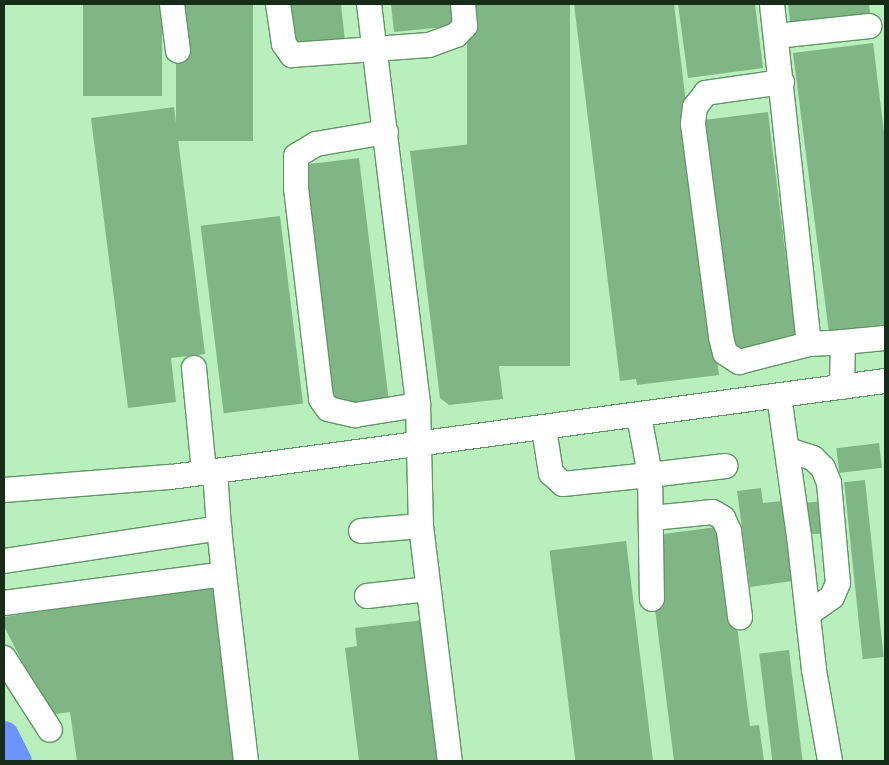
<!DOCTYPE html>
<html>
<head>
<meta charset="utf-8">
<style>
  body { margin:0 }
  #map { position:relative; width:889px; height:765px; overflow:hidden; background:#b8efbd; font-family:"PT Serif",serif }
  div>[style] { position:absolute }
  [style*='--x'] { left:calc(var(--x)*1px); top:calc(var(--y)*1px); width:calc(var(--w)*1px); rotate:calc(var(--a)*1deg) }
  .river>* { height:30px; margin:-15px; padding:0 15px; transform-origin:15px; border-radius:15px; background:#6d93ff }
  .building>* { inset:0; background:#80b686; transform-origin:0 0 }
  .roads { filter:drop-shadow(1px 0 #619567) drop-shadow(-1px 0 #619567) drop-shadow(0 1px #619567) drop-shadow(0 -1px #619567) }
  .minor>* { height:24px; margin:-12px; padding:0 12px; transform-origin:12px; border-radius:12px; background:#fff }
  span { translate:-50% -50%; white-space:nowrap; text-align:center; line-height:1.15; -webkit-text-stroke:4.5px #fff; paint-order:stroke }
  .frame { position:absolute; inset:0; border:5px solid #172d1a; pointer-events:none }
</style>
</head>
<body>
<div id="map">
  <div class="river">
    <i style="--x:4;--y:736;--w:28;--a:63"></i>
  </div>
  <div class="building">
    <i style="left:83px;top:4px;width:79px;height:92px"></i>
    <i style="left:176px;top:4px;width:77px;height:137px"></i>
    <i style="clip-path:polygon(279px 4px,341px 4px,345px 41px,284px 48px)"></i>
    <i style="clip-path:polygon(391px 4px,451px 4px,454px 26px,394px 32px)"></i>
    <i style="left:467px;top:4px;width:103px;height:362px"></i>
    <i style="clip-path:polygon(574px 4px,674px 4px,719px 375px,637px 385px,636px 379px,620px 381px)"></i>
    <i style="clip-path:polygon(678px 4px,755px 4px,763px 68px,688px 78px)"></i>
    <i style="clip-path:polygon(788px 4px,869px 4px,871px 19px,791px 29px)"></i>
    <i style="clip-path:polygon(873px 43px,885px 140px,885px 327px,829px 333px,793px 53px)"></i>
    <i style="clip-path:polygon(174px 107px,205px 354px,171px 358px,176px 402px,128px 408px,91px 118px)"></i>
    <i style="left:768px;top:112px;width:236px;height:63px;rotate:83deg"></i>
    <i style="clip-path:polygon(471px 144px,503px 399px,449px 405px,440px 398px,410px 151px)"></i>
    <i style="left:359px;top:158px;width:243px;height:60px;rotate:83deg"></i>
    <i style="left:280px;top:216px;width:189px;height:80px;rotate:83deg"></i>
    <i style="left:879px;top:443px;width:25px;height:43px;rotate:83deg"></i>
    <i style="left:865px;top:480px;width:178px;height:21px;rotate:84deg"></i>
    <i style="clip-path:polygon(761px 488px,763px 503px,782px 501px,793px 581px,750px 587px,737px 491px)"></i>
    <i style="left:826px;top:501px;width:32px;height:20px;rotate:85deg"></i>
    <i style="clip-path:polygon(724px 526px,750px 726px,759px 725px,764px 761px,674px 761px,654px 601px,665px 600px,656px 535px)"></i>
    <i style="left:626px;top:541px;width:222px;height:77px;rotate:83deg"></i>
    <i style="clip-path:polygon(222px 583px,243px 761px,77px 761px,70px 712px,49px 715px,4px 626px,4px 617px)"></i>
    <i style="clip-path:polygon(424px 620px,442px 761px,359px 761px,345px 648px,357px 646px,355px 628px)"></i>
    <i style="left:789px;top:650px;width:112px;height:30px;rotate:83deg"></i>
  </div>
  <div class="roads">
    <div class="minor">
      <i style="--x:172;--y:4;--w:47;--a:82.7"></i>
      <i style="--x:278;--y:4;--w:40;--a:81.5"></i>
      <i style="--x:284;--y:44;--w:14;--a:54"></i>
      <i style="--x:292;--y:55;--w:137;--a:-4.2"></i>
      <i style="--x:429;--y:45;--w:29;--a:-20"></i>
      <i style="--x:456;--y:35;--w:13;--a:-45"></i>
      <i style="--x:465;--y:26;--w:22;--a:-95"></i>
      <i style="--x:369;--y:4;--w:404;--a:83"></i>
      <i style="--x:418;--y:405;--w:121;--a:88.6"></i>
      <i style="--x:421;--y:526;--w:237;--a:83"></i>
      <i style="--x:772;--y:4;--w:342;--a:83.8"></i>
      <i style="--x:776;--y:36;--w:94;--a:-6.1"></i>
      <i style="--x:782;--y:82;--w:77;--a:171.8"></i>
      <i style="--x:706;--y:93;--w:18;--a:128"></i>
      <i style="--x:695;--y:107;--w:17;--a:97"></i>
      <i style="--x:693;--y:124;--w:215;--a:82.5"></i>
      <i style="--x:721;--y:337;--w:16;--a:76"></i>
      <i style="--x:725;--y:353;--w:17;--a:33"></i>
      <i style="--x:739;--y:362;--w:72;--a:-14.4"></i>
      <i style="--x:809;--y:344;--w:34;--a:-3"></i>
      <i style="--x:843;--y:342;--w:45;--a:91.3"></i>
      <i style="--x:386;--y:132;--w:71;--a:170.3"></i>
      <i style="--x:316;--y:144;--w:23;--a:149"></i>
      <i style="--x:296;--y:156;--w:32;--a:90"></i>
      <i style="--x:296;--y:188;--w:212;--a:83.2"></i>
      <i style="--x:321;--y:399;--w:12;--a:55"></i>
      <i style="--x:328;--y:409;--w:28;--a:13"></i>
      <i style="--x:355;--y:415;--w:64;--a:-9"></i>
      <i style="--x:843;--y:342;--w:42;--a:-5.4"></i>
      <i style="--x:194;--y:368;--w:104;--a:84.5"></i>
      <i style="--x:779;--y:396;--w:141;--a:81.9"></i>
      <i style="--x:799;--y:536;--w:135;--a:83.6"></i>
      <i style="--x:814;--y:670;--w:92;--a:80"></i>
      <i style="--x:639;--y:416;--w:60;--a:79.4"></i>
      <i style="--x:650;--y:475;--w:76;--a:-6.8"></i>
      <i style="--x:544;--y:429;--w:45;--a:81"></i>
      <i style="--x:551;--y:473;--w:16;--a:43"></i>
      <i style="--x:563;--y:484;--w:87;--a:-5.9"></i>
      <i style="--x:650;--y:475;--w:124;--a:89.1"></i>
      <i style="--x:788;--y:450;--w:26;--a:18"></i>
      <i style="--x:813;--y:458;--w:14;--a:45"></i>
      <i style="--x:823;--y:468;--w:16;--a:68"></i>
      <i style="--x:829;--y:483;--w:100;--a:84.9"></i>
      <i style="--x:838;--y:583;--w:15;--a:113"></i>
      <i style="--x:832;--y:597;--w:29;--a:145"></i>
      <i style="--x:4;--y:490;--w:168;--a:-4.5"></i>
      <i style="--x:171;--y:477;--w:720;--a:-7.66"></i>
      <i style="--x:652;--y:518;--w:61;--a:-5.6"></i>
      <i style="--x:713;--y:512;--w:12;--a:31"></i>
      <i style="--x:723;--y:518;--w:14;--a:65"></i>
      <i style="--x:729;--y:531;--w:87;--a:82.7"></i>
      <i style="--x:361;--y:531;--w:60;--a:-4.8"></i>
      <i style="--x:4;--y:561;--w:218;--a:-8.7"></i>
      <i style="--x:219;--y:528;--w:57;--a:-94"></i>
      <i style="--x:224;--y:574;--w:188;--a:83.3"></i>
      <i style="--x:367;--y:596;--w:61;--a:-6.5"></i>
      <i style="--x:4;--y:603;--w:222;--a:-7.5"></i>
      <i style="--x:224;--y:574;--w:46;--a:-96.2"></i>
      <i style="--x:4;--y:658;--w:85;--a:57.4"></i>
    </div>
  </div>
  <div class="frame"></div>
</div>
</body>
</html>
